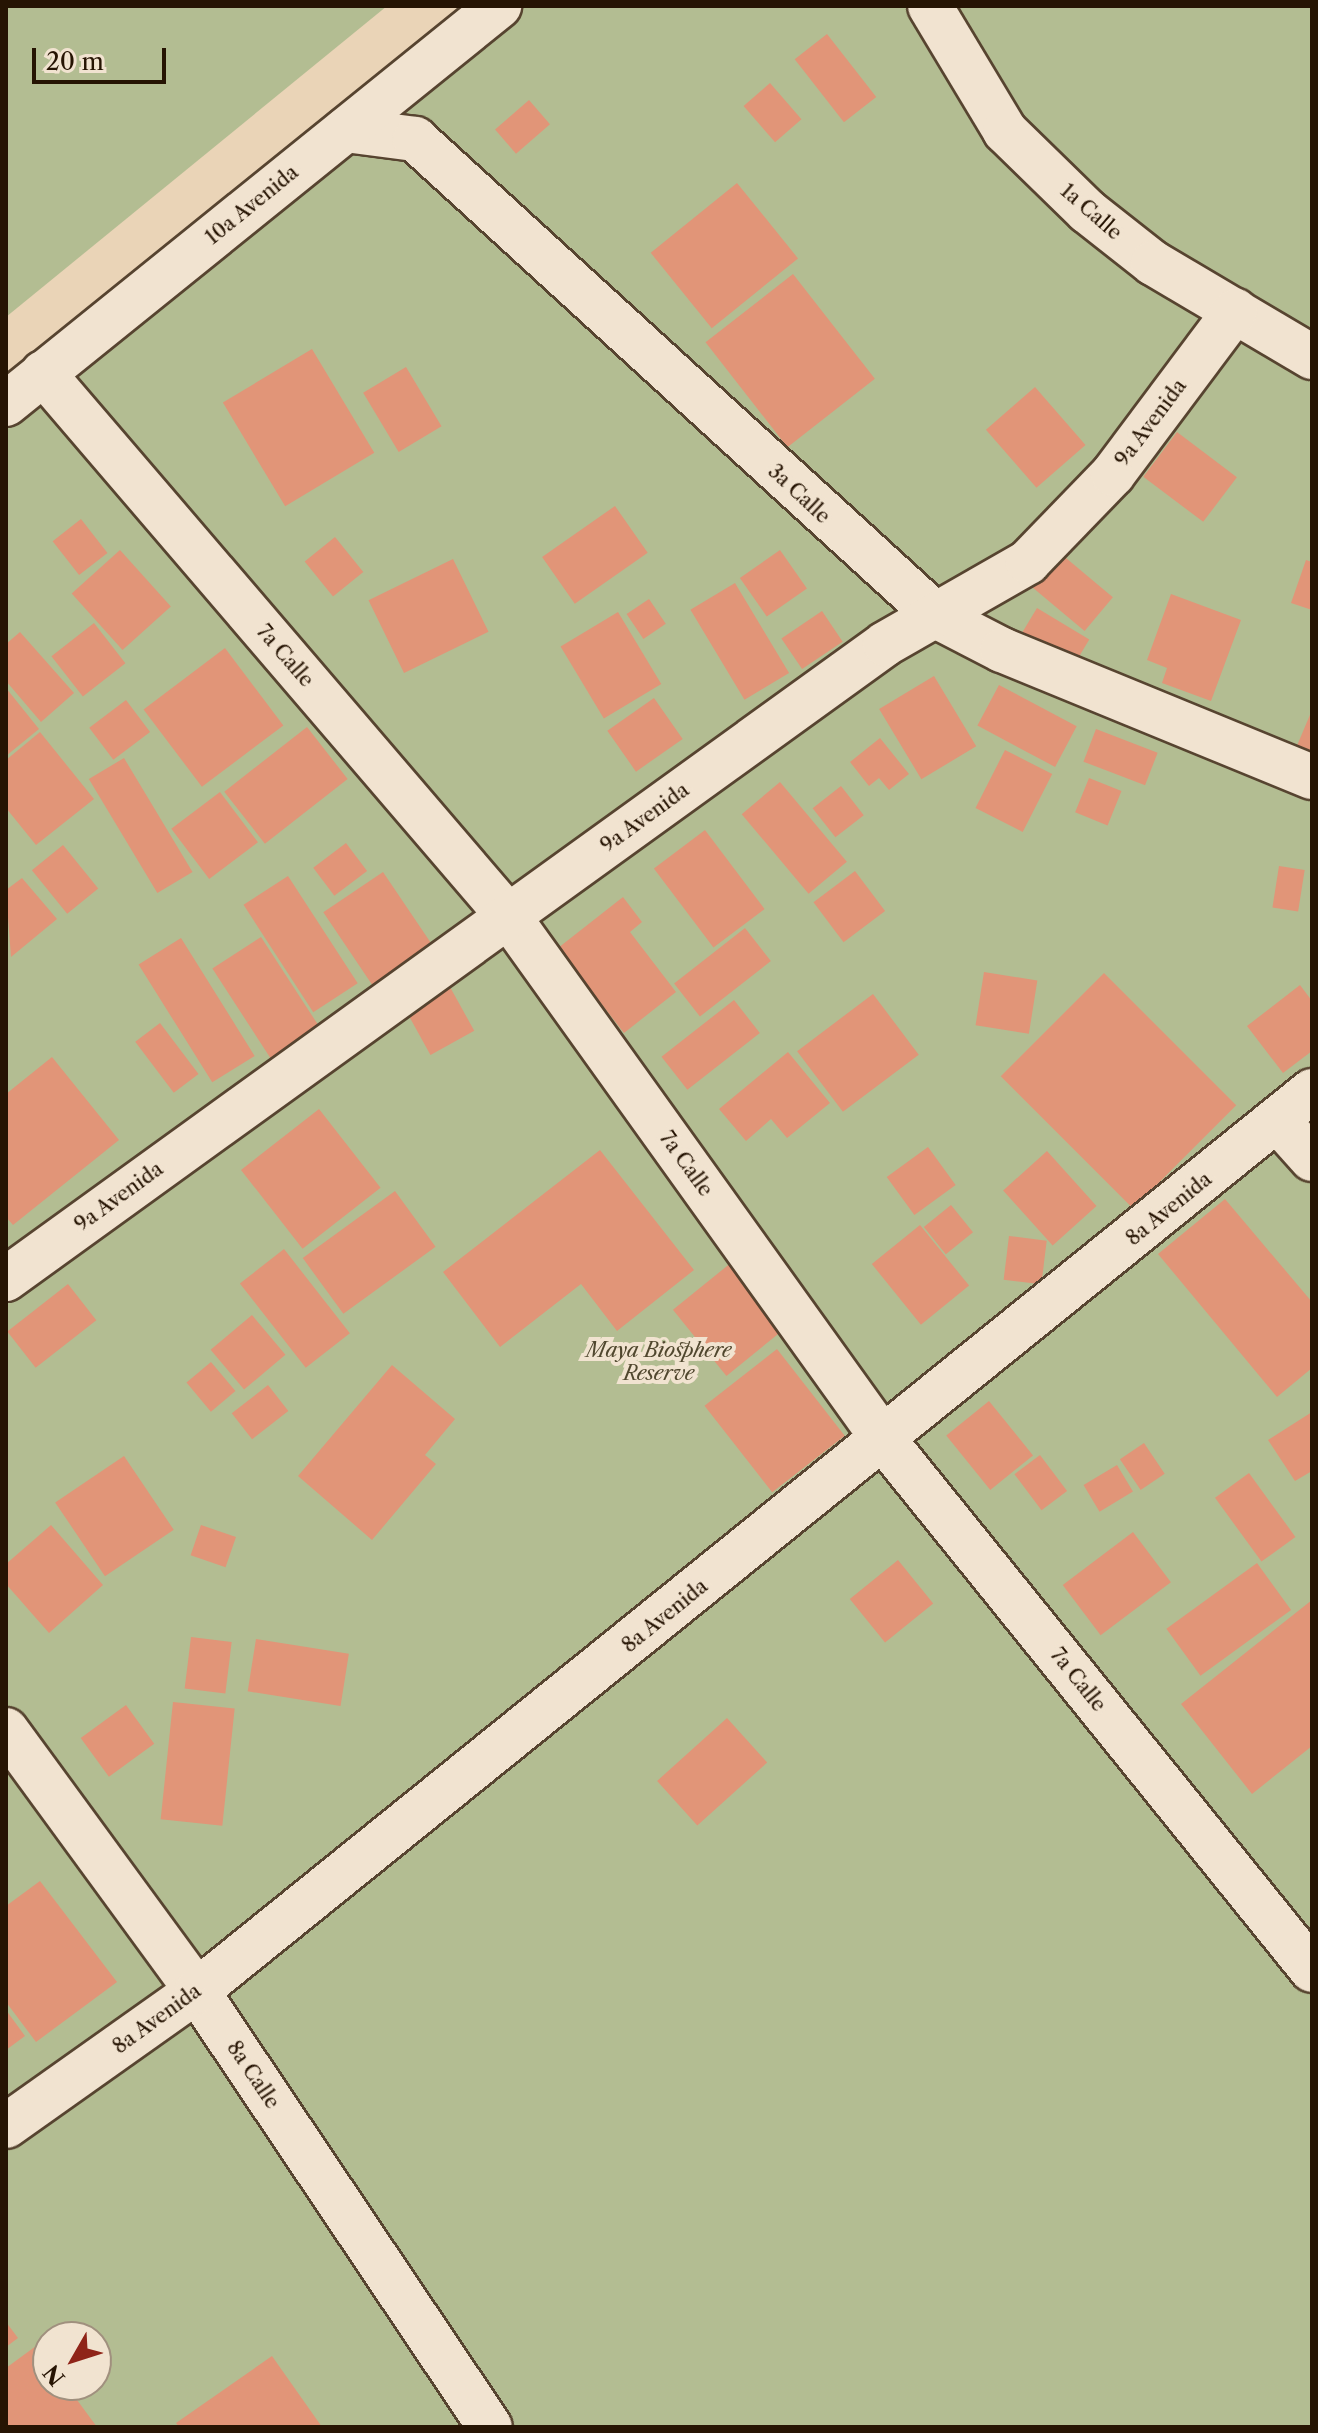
<!DOCTYPE html>
<html>
<head>
<meta charset="utf-8">
<style>
  body { margin:0 }
  #map { position:relative; width:1318px; height:2433px; overflow:hidden; background:#ead4b7; font-family:"Libre Caslon Text",serif }
  div>[style] { position:absolute }
  [style*='--x'] { left:calc(var(--x)*1px); top:calc(var(--y)*1px); width:calc(var(--w)*1px); rotate:calc(var(--a)*1deg) }
  .green>* { inset:0; background:#b3bd92 }
  .building>* { inset:0; background:#e19578; transform-origin:0 0 }
  .roads { filter:drop-shadow(2px 0 #574430) drop-shadow(-2px 0 #574430) drop-shadow(0 2px #574430) drop-shadow(0 -2px #574430) }
  .street>* { height:44px; margin:-22px; padding:0 22px; transform-origin:22px; border-radius:22px; background:#f1e3d0 }
  span { translate:-50% -50%; white-space:nowrap; text-align:center; line-height:1.15; -webkit-text-stroke:8px #f1e3d0; paint-order:stroke }
  .street-label { font-size:20px; color:#261403 }
  .park-label { font-size:20px; color:#50472e; font-style:italic }
  .frame { position:absolute; inset:0; border:8px solid #261403; pointer-events:none }
  .north { position:absolute; left:32px; top:2321px; width:80px; height:80px; box-sizing:border-box; background:#f1e3d0; border:2px solid #a0907e; border-radius:50%; rotate:231deg; font-size:22px; font-weight:700; line-height:32px; text-align:center; color:#261403 }
  .north::after { content:''; display:block; margin:auto; width:28px; height:36px; background:#8f2418; clip-path:polygon(50% 0,100% 100%,50% 72%,0 100%) }
  .scale { position:absolute; left:32px; top:48px; width:134px; height:36px; box-sizing:border-box; border:4px solid #261403; border-top:0; padding-left:10px; font-size:24px; line-height:28px; white-space:nowrap; color:#261403; -webkit-text-stroke:6px #f1e3d0; paint-order:stroke }
</style>
</head>
<body>
<div id="map">
  <div class="green">
    <i style="clip-path:polygon(6px 6px,387px 6px,6px 317px)"></i>
    <i style="clip-path:polygon(evenodd,476px 6px,1312px 6px,1312px 2427px,6px 2427px,6px 386px,476px 6px,48px 2337px,96px 2337px,96px 2385px,48px 2385px,48px 2337px)"></i>
  </div>
  <div class="building">
    <i style="left:827px;top:34px;width:80px;height:41px;rotate:52deg"></i>
    <i style="left:770px;top:83px;width:48px;height:35px;rotate:49deg"></i>
    <i style="left:529px;top:100px;width:32px;height:45px;rotate:49deg"></i>
    <i style="left:737px;top:183px;width:97px;height:111px;rotate:51deg"></i>
    <i style="left:793px;top:274px;width:133px;height:111px;rotate:52deg"></i>
    <i style="left:312px;top:349px;width:121px;height:104px;rotate:59deg"></i>
    <i style="left:406px;top:367px;width:69px;height:50px;rotate:59deg"></i>
    <i style="left:1035px;top:387px;width:77px;height:65px;rotate:49deg"></i>
    <i style="left:1177px;top:432px;width:75px;height:56px;rotate:37deg"></i>
    <i style="left:615px;top:506px;width:57px;height:89px;rotate:55deg"></i>
    <i style="left:81px;top:519px;width:43px;height:36px;rotate:52deg"></i>
    <i style="left:335px;top:537px;width:45px;height:39px;rotate:51deg"></i>
    <i style="left:120px;top:550px;width:76px;height:65px;rotate:48deg"></i>
    <i style="left:780px;top:550px;width:47px;height:49px;rotate:55deg"></i>
    <i style="left:1060px;top:553px;width:69px;height:44px;rotate:40deg"></i>
    <i style="left:453px;top:559px;width:81px;height:94px;rotate:64deg"></i>
    <i style="clip-path:polygon(1306px 560px,1312px 562px,1312px 610px,1291px 603px)"></i>
    <i style="left:735px;top:583px;width:105px;height:52px;rotate:59deg"></i>
    <i style="clip-path:polygon(1171px 594px,1241px 620px,1211px 701px,1162px 683px,1167px 668px,1147px 660px)"></i>
    <i style="left:649px;top:599px;width:30px;height:27px;rotate:56deg"></i>
    <i style="left:1037px;top:608px;width:61px;height:29px;rotate:31deg"></i>
    <i style="left:822px;top:611px;width:37px;height:49px;rotate:56deg"></i>
    <i style="left:618px;top:612px;width:84px;height:67px;rotate:59deg"></i>
    <i style="left:94px;top:623px;width:51px;height:54px;rotate:52deg"></i>
    <i style="clip-path:polygon(20px 632px,74px 693px,41px 722px,6px 681px,6px 644px)"></i>
    <i style="left:225px;top:648px;width:97px;height:102px;rotate:53deg"></i>
    <i style="left:934px;top:676px;width:82px;height:64px;rotate:59deg"></i>
    <i style="left:999px;top:685px;width:88px;height:46px;rotate:28deg"></i>
    <i style="clip-path:polygon(6px 688px,39px 729px,6px 756px)"></i>
    <i style="left:654px;top:698px;width:50px;height:57px;rotate:55deg"></i>
    <i style="left:126px;top:700px;width:40px;height:46px;rotate:53deg"></i>
    <i style="clip-path:polygon(1312px 710px,1312px 754px,1296px 748px)"></i>
    <i style="left:307px;top:727px;width:66px;height:105px;rotate:52deg"></i>
    <i style="left:1096px;top:729px;width:66px;height:35px;rotate:21deg"></i>
    <i style="clip-path:polygon(40px 732px,94px 799px,36px 845px,6px 808px,6px 760px)"></i>
    <i style="clip-path:polygon(880px 738px,909px 774px,889px 790px,879px 778px,869px 786px,850px 762px)"></i>
    <i style="left:1005px;top:750px;width:53px;height:65px;rotate:27deg"></i>
    <i style="left:124px;top:758px;width:133px;height:41px;rotate:59deg"></i>
    <i style="left:1089px;top:778px;width:35px;height:37px;rotate:22deg"></i>
    <i style="left:780px;top:782px;width:104px;height:50px;rotate:50deg"></i>
    <i style="left:841px;top:786px;width:37px;height:36px;rotate:52deg"></i>
    <i style="left:220px;top:792px;width:63px;height:61px;rotate:53deg"></i>
    <i style="left:705px;top:830px;width:99px;height:64px;rotate:53deg"></i>
    <i style="left:346px;top:843px;width:35px;height:41px;rotate:53deg"></i>
    <i style="left:63px;top:845px;width:56px;height:40px;rotate:51deg"></i>
    <i style="left:1279px;top:866px;width:26px;height:42px;rotate:9deg"></i>
    <i style="left:855px;top:871px;width:50px;height:52px;rotate:53deg"></i>
    <i style="left:383px;top:872px;width:90px;height:72px;rotate:56deg"></i>
    <i style="left:288px;top:876px;width:128px;height:53px;rotate:57deg"></i>
    <i style="clip-path:polygon(22px 878px,57px 919px,11px 957px,6px 890px)"></i>
    <i style="clip-path:polygon(623px 897px,642px 922px,630px 932px,676px 992px,624px 1033px,558px 948px)"></i>
    <i style="left:745px;top:928px;width:42px;height:90px;rotate:52deg"></i>
    <i style="left:261px;top:937px;width:108px;height:58px;rotate:57deg"></i>
    <i style="left:181px;top:938px;width:139px;height:50px;rotate:58deg"></i>
    <i style="left:984px;top:972px;width:54px;height:54px;rotate:9deg"></i>
    <i style="left:1104px;top:973px;width:187px;height:146px;rotate:45deg"></i>
    <i style="clip-path:polygon(1300px 985px,1312px 1001px,1312px 1051px,1283px 1073px,1247px 1026px)"></i>
    <i style="left:450px;top:987px;width:50px;height:50px;rotate:61deg"></i>
    <i style="left:873px;top:994px;width:76px;height:95px;rotate:53deg"></i>
    <i style="left:734px;top:1000px;width:42px;height:92px;rotate:52deg"></i>
    <i style="left:160px;top:1023px;width:64px;height:31px;rotate:53deg"></i>
    <i style="clip-path:polygon(788px 1052px,830px 1103px,787px 1138px,771px 1119px,746px 1141px,719px 1109px)"></i>
    <i style="clip-path:polygon(52px 1057px,119px 1140px,13px 1225px,6px 1217px,6px 1094px)"></i>
    <i style="left:319px;top:1109px;width:100px;height:99px;rotate:52deg"></i>
    <i style="left:928px;top:1147px;width:47px;height:51px;rotate:54deg"></i>
    <i style="clip-path:polygon(600px 1150px,694px 1270px,617px 1331px,581px 1284px,500px 1347px,443px 1272px)"></i>
    <i style="left:1047px;top:1151px;width:74px;height:59px;rotate:48deg"></i>
    <i style="left:395px;top:1191px;width:69px;height:114px;rotate:54deg"></i>
    <i style="clip-path:polygon(1225px 1199px,1312px 1302px,1312px 1368px,1277px 1397px,1158px 1254px)"></i>
    <i style="left:951px;top:1205px;width:35px;height:35px;rotate:51deg"></i>
    <i style="left:920px;top:1225px;width:78px;height:62px;rotate:51deg"></i>
    <i style="left:1009px;top:1236px;width:38px;height:44px;rotate:7deg"></i>
    <i style="left:284px;top:1249px;width:107px;height:56px;rotate:52deg"></i>
    <i style="left:732px;top:1262px;width:85px;height:76px;rotate:51deg"></i>
    <i style="left:68px;top:1284px;width:46px;height:77px;rotate:52deg"></i>
    <i style="left:252px;top:1315px;width:52px;height:54px;rotate:50deg"></i>
    <i style="left:777px;top:1349px;width:110px;height:92px;rotate:52deg"></i>
    <i style="left:211px;top:1362px;width:38px;height:32px;rotate:50deg"></i>
    <i style="clip-path:polygon(392px 1365px,455px 1419px,425px 1455px,436px 1464px,372px 1540px,298px 1476px)"></i>
    <i style="left:268px;top:1385px;width:33px;height:46px;rotate:52deg"></i>
    <i style="left:989px;top:1401px;width:70px;height:55px;rotate:51deg"></i>
    <i style="clip-path:polygon(1312px 1412px,1312px 1471px,1295px 1481px,1268px 1440px)"></i>
    <i style="left:1144px;top:1443px;width:37px;height:29px;rotate:56deg"></i>
    <i style="left:1040px;top:1455px;width:45px;height:32px;rotate:53deg"></i>
    <i style="left:124px;top:1456px;width:89px;height:83px;rotate:56deg"></i>
    <i style="left:1117px;top:1465px;width:31px;height:39px;rotate:59deg"></i>
    <i style="left:1249px;top:1473px;width:79px;height:42px;rotate:54deg"></i>
    <i style="clip-path:polygon(51px 1525px,103px 1585px,49px 1633px,6px 1584px,6px 1564px)"></i>
    <i style="left:201px;top:1525px;width:37px;height:32px;rotate:19deg"></i>
    <i style="left:1133px;top:1532px;width:63px;height:88px;rotate:53deg"></i>
    <i style="left:898px;top:1560px;width:56px;height:62px;rotate:51deg"></i>
    <i style="left:1257px;top:1563px;width:58px;height:112px;rotate:54deg"></i>
    <i style="clip-path:polygon(1312px 1600px,1312px 1746px,1252px 1794px,1181px 1704px)"></i>
    <i style="left:191px;top:1637px;width:41px;height:52px;rotate:7deg"></i>
    <i style="left:256px;top:1639px;width:94px;height:53px;rotate:9deg"></i>
    <i style="left:173px;top:1702px;width:62px;height:118px;rotate:6deg"></i>
    <i style="left:126px;top:1705px;width:48px;height:56px;rotate:54deg"></i>
    <i style="left:727px;top:1718px;width:60px;height:94px;rotate:48deg"></i>
    <i style="clip-path:polygon(40px 1881px,117px 1982px,36px 2042px,6px 2002px,6px 1906px)"></i>
    <i style="clip-path:polygon(6px 2010px,25px 2036px,6px 2050px)"></i>
    <i style="clip-path:polygon(6px 2322px,18px 2338px,6px 2347px)"></i>
    <i style="clip-path:polygon(36px 2346px,48px 2361px,48px 2385px,66px 2385px,97px 2427px,6px 2427px,6px 2368px)"></i>
    <i style="clip-path:polygon(272px 2356px,322px 2427px,179px 2427px,176px 2423px)"></i>
  </div>
  <div class="roads">
    <div class="street">
      <i style="--x:930;--y:6;--w:146;--a:59"></i>
      <i style="--x:1005;--y:131;--w:115;--a:44.3"></i>
      <i style="--x:1087;--y:211;--w:84;--a:38.2"></i>
      <i style="--x:1153;--y:263;--w:185;--a:30.6"></i>
      <i style="--x:346;--y:130;--w:70;--a:7.4"></i>
      <i style="--x:415;--y:139;--w:709;--a:42.43"></i>
      <i style="--x:938;--y:617;--w:72;--a:27.3"></i>
      <i style="--x:1002;--y:650;--w:335;--a:22.3"></i>
      <i style="--x:43;--y:373;--w:716;--a:49.42"></i>
      <i style="--x:509;--y:917;--w:644;--a:54.36"></i>
      <i style="--x:884;--y:1440;--w:681;--a:51.08"></i>
      <i style="--x:6;--y:404;--w:634;--a:-38.91"></i>
      <i style="--x:1278;--y:1121;--w:51;--a:48.2"></i>
      <i style="--x:6;--y:1279;--w:1084;--a:-35.84"></i>
      <i style="--x:885;--y:644;--w:165;--a:-29.8"></i>
      <i style="--x:1028;--y:562;--w:122;--a:-46"></i>
      <i style="--x:1113;--y:474;--w:204;--a:-53.2"></i>
      <i style="--x:6;--y:1730;--w:323;--a:53.8"></i>
      <i style="--x:197;--y:1991;--w:525;--a:56.1"></i>
      <i style="--x:6;--y:2126;--w:234;--a:-35.3"></i>
      <i style="--x:197;--y:1991;--w:1433;--a:-38.91"></i>
    </div>
  </div>
  <div class="street-label">
    <span style="left:252px;top:205px;rotate:-39deg">10a Avenida</span>
    <span style="left:1091px;top:212px;rotate:41deg">1a Calle</span>
    <span style="left:1151px;top:423px;rotate:-53deg">9a Avenida</span>
    <span style="left:799px;top:494px;rotate:43deg">3a Calle</span>
    <span style="left:285px;top:656px;rotate:49deg">7a Calle</span>
    <span style="left:645px;top:818px;rotate:-36deg">9a Avenida</span>
    <span style="left:686px;top:1164px;rotate:54deg">7a Calle</span>
    <span style="left:119px;top:1197px;rotate:-36deg">9a Avenida</span>
    <span style="left:1169px;top:1209px;rotate:-39deg">8a Avenida</span>
    <span style="left:665px;top:1616px;rotate:-39deg">8a Avenida</span>
    <span style="left:1078px;top:1680px;rotate:51deg">7a Calle</span>
    <span style="left:157px;top:2019px;rotate:-36deg">8a Avenida</span>
    <span style="left:253px;top:2075px;rotate:56deg">8a Calle</span>
  </div>
  <div class="park-label">
    <span style="left:659px;top:1362px">Maya Biosphere<br>Reserve</span>
  </div>
  <div class="frame"></div>
  <div class="north">N</div>
  <div class="scale">20 m</div>
</div>
</body>
</html>
